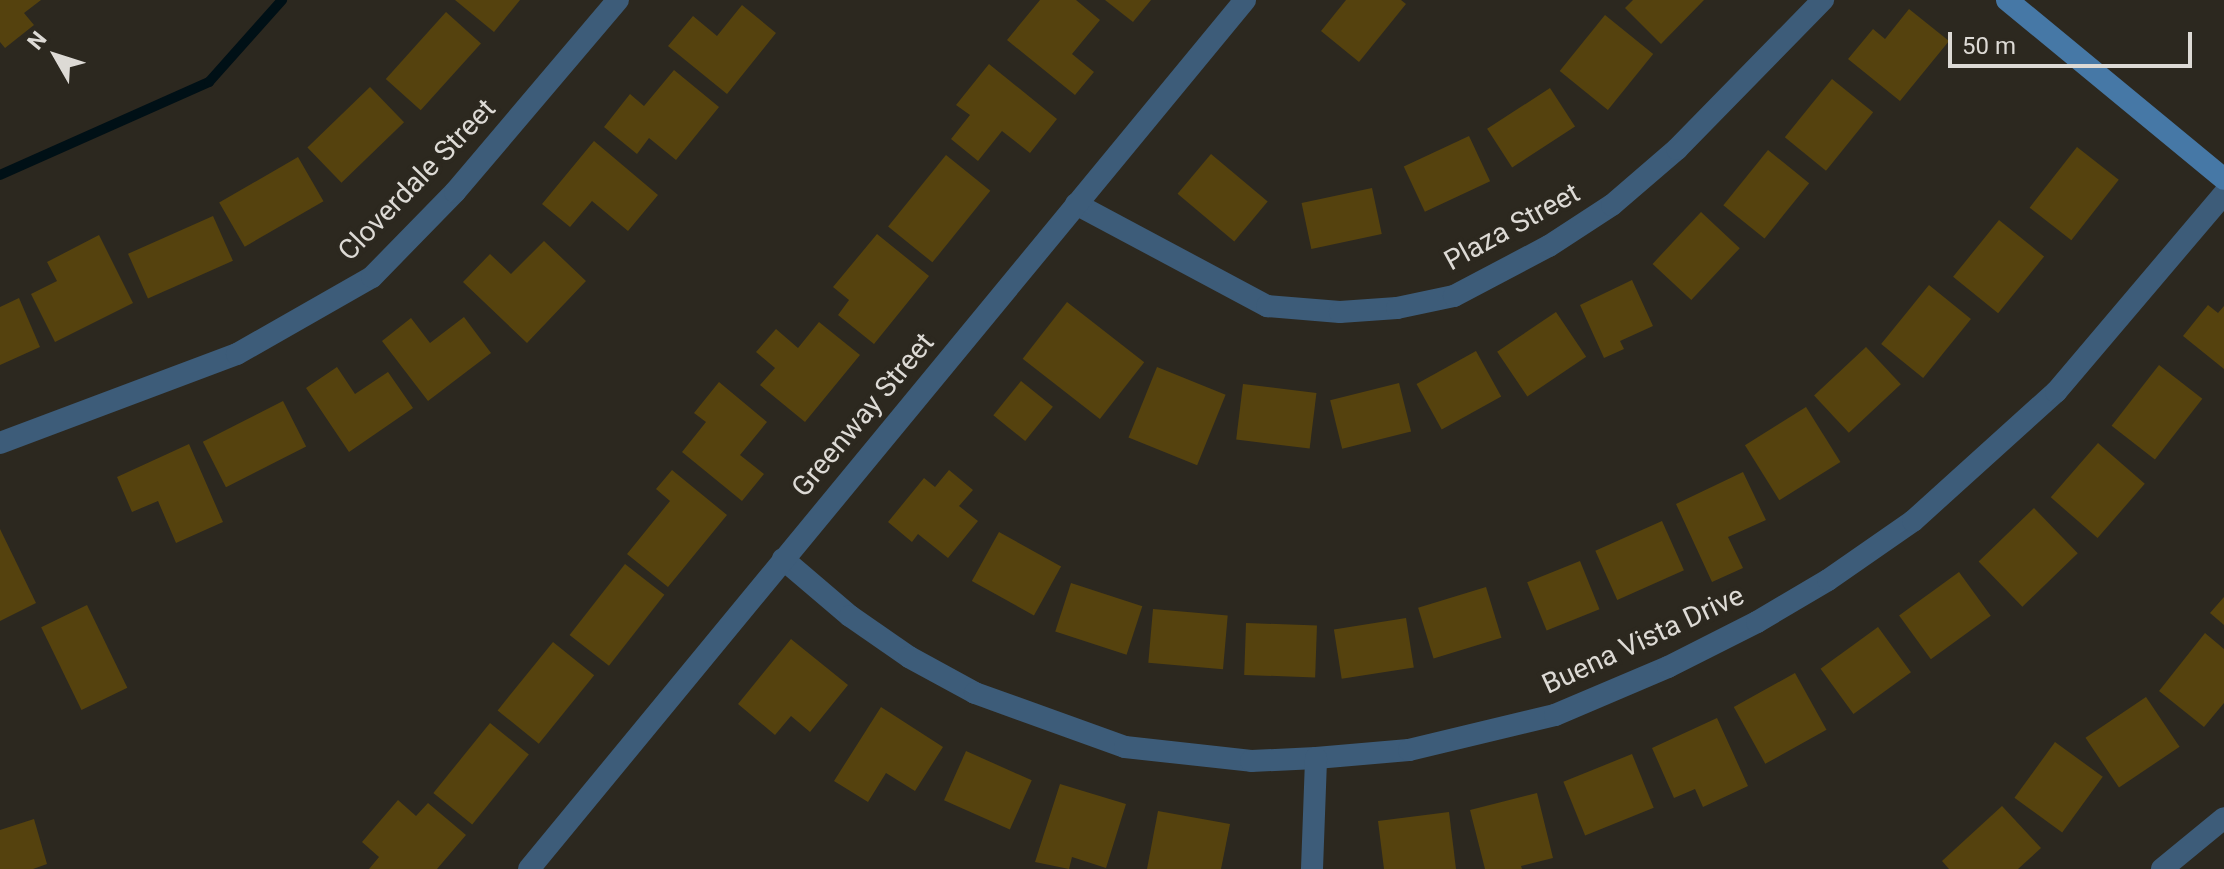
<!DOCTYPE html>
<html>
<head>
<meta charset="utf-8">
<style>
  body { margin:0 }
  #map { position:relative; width:2224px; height:869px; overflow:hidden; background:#2c281f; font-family:Roboto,sans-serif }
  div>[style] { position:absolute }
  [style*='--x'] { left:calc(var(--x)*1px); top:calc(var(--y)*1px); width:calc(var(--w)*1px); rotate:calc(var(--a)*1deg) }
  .stream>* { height:10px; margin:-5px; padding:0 5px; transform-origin:5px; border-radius:5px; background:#001016 }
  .building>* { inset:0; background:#55420e; transform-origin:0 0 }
  .minor>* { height:22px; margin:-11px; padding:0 11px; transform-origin:11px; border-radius:11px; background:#3d5c79 }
  .tertiary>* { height:22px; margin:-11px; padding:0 11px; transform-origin:11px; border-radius:11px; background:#3d5c79 }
  .secondary>* { height:22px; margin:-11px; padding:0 11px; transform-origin:11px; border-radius:11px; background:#4678a6 }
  span { translate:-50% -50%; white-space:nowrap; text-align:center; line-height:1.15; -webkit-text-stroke:8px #2c281f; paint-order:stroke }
  .street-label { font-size:28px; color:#dddad5 }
  .north { position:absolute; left:16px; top:16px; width:80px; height:80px; -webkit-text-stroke:6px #2c281f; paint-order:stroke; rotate:309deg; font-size:22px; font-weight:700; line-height:32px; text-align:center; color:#dddad5 }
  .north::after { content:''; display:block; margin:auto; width:28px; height:36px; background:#dddad5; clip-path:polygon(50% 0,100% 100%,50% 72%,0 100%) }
  .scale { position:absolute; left:1948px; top:32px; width:244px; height:36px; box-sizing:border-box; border:4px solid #dddad5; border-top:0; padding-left:10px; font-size:24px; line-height:28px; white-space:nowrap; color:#dddad5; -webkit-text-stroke:6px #2c281f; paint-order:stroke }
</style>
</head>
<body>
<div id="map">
  <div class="stream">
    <i style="--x:0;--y:175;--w:229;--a:-24"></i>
    <i style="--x:209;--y:82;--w:110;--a:-48.3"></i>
  </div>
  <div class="building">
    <i style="clip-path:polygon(0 0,41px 0,24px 13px,34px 25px,5px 48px,0 42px)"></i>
    <i style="clip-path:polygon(455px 0,520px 0,494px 32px)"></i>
    <i style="clip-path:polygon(1040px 0,1076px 0,1100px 20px,1072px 54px,1094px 72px,1075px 95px,1007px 40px)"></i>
    <i style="clip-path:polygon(1105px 0,1151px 0,1133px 22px)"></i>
    <i style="clip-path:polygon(1346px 0,1401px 0,1406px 4px,1359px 62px,1321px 31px)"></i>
    <i style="clip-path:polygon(1633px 0,1704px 0,1661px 44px,1625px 8px)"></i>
    <i style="clip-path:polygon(742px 5px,776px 33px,727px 94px,668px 46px,693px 16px,717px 36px)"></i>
    <i style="clip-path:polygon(1909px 9px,1949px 41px,1900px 101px,1848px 59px,1873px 29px,1885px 39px)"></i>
    <i style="left:446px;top:12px;width:47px;height:90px;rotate:42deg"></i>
    <i style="left:1605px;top:15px;width:62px;height:72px;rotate:39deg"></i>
    <i style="clip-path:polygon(989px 64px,1057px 119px,1030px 153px,1002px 131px,978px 161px,951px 139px,970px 115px,956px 105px)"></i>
    <i style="clip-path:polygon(674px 70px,719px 107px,676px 160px,649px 138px,637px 154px,604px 127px,630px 94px,644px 106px)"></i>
    <i style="left:1832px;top:79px;width:53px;height:75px;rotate:39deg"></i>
    <i style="left:370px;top:87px;width:49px;height:87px;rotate:46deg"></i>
    <i style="left:1550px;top:88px;width:46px;height:75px;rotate:57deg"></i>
    <i style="left:1469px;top:136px;width:50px;height:72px;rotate:65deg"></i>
    <i style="clip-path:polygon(594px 141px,658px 195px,628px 231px,592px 201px,570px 227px,542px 204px)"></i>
    <i style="left:2077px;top:147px;width:53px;height:77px;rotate:38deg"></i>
    <i style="left:1768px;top:150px;width:53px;height:71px;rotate:39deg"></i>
    <i style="left:1211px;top:154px;width:74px;height:52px;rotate:40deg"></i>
    <i style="left:946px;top:155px;width:57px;height:92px;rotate:39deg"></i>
    <i style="left:298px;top:157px;width:51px;height:91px;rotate:60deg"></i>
    <i style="left:1372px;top:188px;width:47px;height:72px;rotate:78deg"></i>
    <i style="left:1701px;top:212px;width:53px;height:71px;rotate:43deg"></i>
    <i style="left:213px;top:216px;width:49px;height:93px;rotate:66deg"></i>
    <i style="left:1999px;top:220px;width:58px;height:73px;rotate:39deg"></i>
    <i style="clip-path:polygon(877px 234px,929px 276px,874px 344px,838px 315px,849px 300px,833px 287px)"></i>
    <i style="clip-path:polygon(99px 235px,133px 303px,55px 342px,31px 294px,57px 281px,47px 262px)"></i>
    <i style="clip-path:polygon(544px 241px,586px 281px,527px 343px,463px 282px,490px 254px,511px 274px)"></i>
    <i style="clip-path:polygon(1632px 280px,1653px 326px,1620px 341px,1624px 349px,1604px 358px,1580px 305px)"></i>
    <i style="left:1929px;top:285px;width:54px;height:76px;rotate:39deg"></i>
    <i style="clip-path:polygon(19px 298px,40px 347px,0 365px,0 307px)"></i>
    <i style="left:1067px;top:302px;width:98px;height:72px;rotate:38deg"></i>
    <i style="clip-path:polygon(2208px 305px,2218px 313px,2224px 306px,2224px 369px,2183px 336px)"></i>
    <i style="left:1556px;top:312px;width:54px;height:71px;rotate:56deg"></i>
    <i style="clip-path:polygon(464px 317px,491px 353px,428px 401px,382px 341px,411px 318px,430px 343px)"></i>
    <i style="clip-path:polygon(819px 322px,860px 355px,805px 422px,760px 385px,775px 368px,756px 352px,776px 329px,798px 348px)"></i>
    <i style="left:1866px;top:347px;width:51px;height:71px;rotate:47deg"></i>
    <i style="left:1476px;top:351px;width:52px;height:68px;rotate:61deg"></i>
    <i style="left:2159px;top:365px;width:55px;height:77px;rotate:38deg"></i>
    <i style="clip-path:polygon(337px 367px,355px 394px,388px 372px,413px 408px,349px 452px,306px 388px)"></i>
    <i style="left:1157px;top:367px;width:74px;height:76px;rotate:22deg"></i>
    <i style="left:1021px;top:381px;width:41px;height:44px;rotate:39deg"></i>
    <i style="clip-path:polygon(719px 382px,767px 422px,740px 455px,764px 474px,742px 501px,682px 452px,706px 422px,694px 413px)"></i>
    <i style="left:1399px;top:383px;width:50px;height:71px;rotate:76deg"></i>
    <i style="left:1243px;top:384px;width:74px;height:56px;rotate:7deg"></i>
    <i style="left:283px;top:401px;width:51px;height:90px;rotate:63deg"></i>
    <i style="left:1806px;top:407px;width:65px;height:72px;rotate:58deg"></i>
    <i style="left:2098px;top:443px;width:62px;height:72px;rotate:41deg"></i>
    <i style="clip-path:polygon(189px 444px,223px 522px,176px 543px,158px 501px,132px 512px,117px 477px)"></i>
    <i style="clip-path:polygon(672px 470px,727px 515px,668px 587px,627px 554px,670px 501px,656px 489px)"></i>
    <i style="clip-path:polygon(949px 470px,973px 490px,959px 506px,978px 521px,948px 558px,918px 534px,912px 542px,888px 522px,924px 478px,935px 487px)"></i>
    <i style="clip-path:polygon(1743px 472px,1766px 520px,1728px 537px,1743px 568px,1712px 582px,1676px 504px)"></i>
    <i style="left:2034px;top:508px;width:63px;height:77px;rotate:46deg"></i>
    <i style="left:1662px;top:521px;width:54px;height:73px;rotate:66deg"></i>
    <i style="clip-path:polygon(0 529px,36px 603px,0 621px)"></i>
    <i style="left:999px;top:532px;width:71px;height:56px;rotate:29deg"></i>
    <i style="left:1580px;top:561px;width:52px;height:57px;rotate:68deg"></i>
    <i style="left:625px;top:564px;width:50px;height:90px;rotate:38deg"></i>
    <i style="left:1959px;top:572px;width:54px;height:74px;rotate:54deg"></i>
    <i style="left:1071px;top:583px;width:75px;height:51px;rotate:18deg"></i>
    <i style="left:1486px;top:587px;width:53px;height:71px;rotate:73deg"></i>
    <i style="clip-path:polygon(2224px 597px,2224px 625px,2210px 613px)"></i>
    <i style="left:87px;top:605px;width:92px;height:51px;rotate:64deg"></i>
    <i style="left:1153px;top:609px;width:75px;height:54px;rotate:5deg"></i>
    <i style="left:1406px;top:618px;width:50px;height:73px;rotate:81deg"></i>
    <i style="left:1246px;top:623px;width:71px;height:52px;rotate:2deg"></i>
    <i style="left:1878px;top:627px;width:56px;height:71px;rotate:54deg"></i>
    <i style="clip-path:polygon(2205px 633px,2224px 649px,2224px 703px,2204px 727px,2159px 691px)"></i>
    <i style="clip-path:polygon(791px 639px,848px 685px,810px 732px,791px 716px,775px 735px,738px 704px)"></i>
    <i style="left:553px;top:642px;width:53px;height:88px;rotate:39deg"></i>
    <i style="left:1795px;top:673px;width:65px;height:70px;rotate:61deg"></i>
    <i style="left:2146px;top:697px;width:60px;height:73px;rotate:56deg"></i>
    <i style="clip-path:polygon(881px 707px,943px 747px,915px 791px,886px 773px,868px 802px,834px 781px)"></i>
    <i style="clip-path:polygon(1717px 718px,1748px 786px,1703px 807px,1695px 789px,1674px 798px,1652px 748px)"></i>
    <i style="left:490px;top:723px;width:50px;height:90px;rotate:39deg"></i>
    <i style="left:2055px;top:742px;width:59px;height:69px;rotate:36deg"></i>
    <i style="left:966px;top:751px;width:72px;height:54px;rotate:24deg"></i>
    <i style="left:1632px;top:754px;width:58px;height:74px;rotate:68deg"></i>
    <i style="clip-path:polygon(1060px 784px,1126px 804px,1106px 868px,1072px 857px,1069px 869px,1035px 862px)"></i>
    <i style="clip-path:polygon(1537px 793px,1553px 858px,1521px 866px,1522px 869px,1485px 869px,1470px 810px)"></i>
    <i style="clip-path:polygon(398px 800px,416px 816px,428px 803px,466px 835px,437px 869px,369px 869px,379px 857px,362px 842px)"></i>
    <i style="clip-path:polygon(2002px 806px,2041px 848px,2018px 869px,1949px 869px,1942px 861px)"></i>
    <i style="clip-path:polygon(1158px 811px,1230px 824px,1221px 869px,1147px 869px)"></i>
    <i style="clip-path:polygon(1449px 812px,1456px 869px,1384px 869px,1378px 821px)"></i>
    <i style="clip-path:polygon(34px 819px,47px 864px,33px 869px,0 869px,0 830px)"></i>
  </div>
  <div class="minor">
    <i style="--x:1076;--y:204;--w:217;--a:28.1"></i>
    <i style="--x:1267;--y:306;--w:73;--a:4.7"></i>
    <i style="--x:1340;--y:312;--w:57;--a:-4"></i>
    <i style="--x:1397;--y:308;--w:58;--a:-11.9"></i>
    <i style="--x:1454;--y:296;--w:107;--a:-27.8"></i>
    <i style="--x:1549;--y:246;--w:75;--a:-33.1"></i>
    <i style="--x:1612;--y:205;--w:86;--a:-40.7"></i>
    <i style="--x:1677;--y:149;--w:209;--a:-45.6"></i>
    <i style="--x:0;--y:443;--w:253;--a:-20.6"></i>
    <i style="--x:237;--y:354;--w:155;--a:-29.7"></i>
    <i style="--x:372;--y:277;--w:119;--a:-45.7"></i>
    <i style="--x:455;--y:192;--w:252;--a:-49.7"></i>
    <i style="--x:783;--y:559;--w:88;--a:40.4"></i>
    <i style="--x:850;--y:616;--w:72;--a:34.8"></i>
    <i style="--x:909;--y:657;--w:75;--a:28.6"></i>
    <i style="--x:975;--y:693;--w:159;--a:19.8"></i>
    <i style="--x:1125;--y:747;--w:127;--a:6.3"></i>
    <i style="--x:1251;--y:761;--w:65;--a:-2.6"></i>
    <i style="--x:1316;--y:758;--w:93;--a:-4.9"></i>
    <i style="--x:1409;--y:750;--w:150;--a:-13.5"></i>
    <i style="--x:1555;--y:715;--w:123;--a:-23"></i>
    <i style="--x:1668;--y:667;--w:100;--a:-26.8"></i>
    <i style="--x:1757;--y:622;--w:82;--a:-30.6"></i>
    <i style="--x:1828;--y:580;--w:103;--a:-34.8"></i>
    <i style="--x:1913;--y:521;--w:193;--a:-42.1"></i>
    <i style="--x:2056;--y:392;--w:260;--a:-49.7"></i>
    <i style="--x:529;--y:869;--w:1126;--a:-50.51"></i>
    <i style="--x:1312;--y:869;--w:111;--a:-87.9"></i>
  </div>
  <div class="tertiary">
    <i style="--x:2162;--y:869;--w:80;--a:-39.4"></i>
  </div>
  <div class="secondary">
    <i style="--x:2007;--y:0;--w:281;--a:39.5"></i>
  </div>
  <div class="street-label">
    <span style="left:417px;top:180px;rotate:-46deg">Cloverdale Street</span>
    <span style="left:1512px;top:227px;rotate:-29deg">Plaza Street</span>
    <span style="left:863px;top:415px;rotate:-50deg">Greenway Street</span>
    <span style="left:1643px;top:640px;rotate:-25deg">Buena Vista Drive</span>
  </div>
  <div class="north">N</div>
  <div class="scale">50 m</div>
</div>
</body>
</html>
